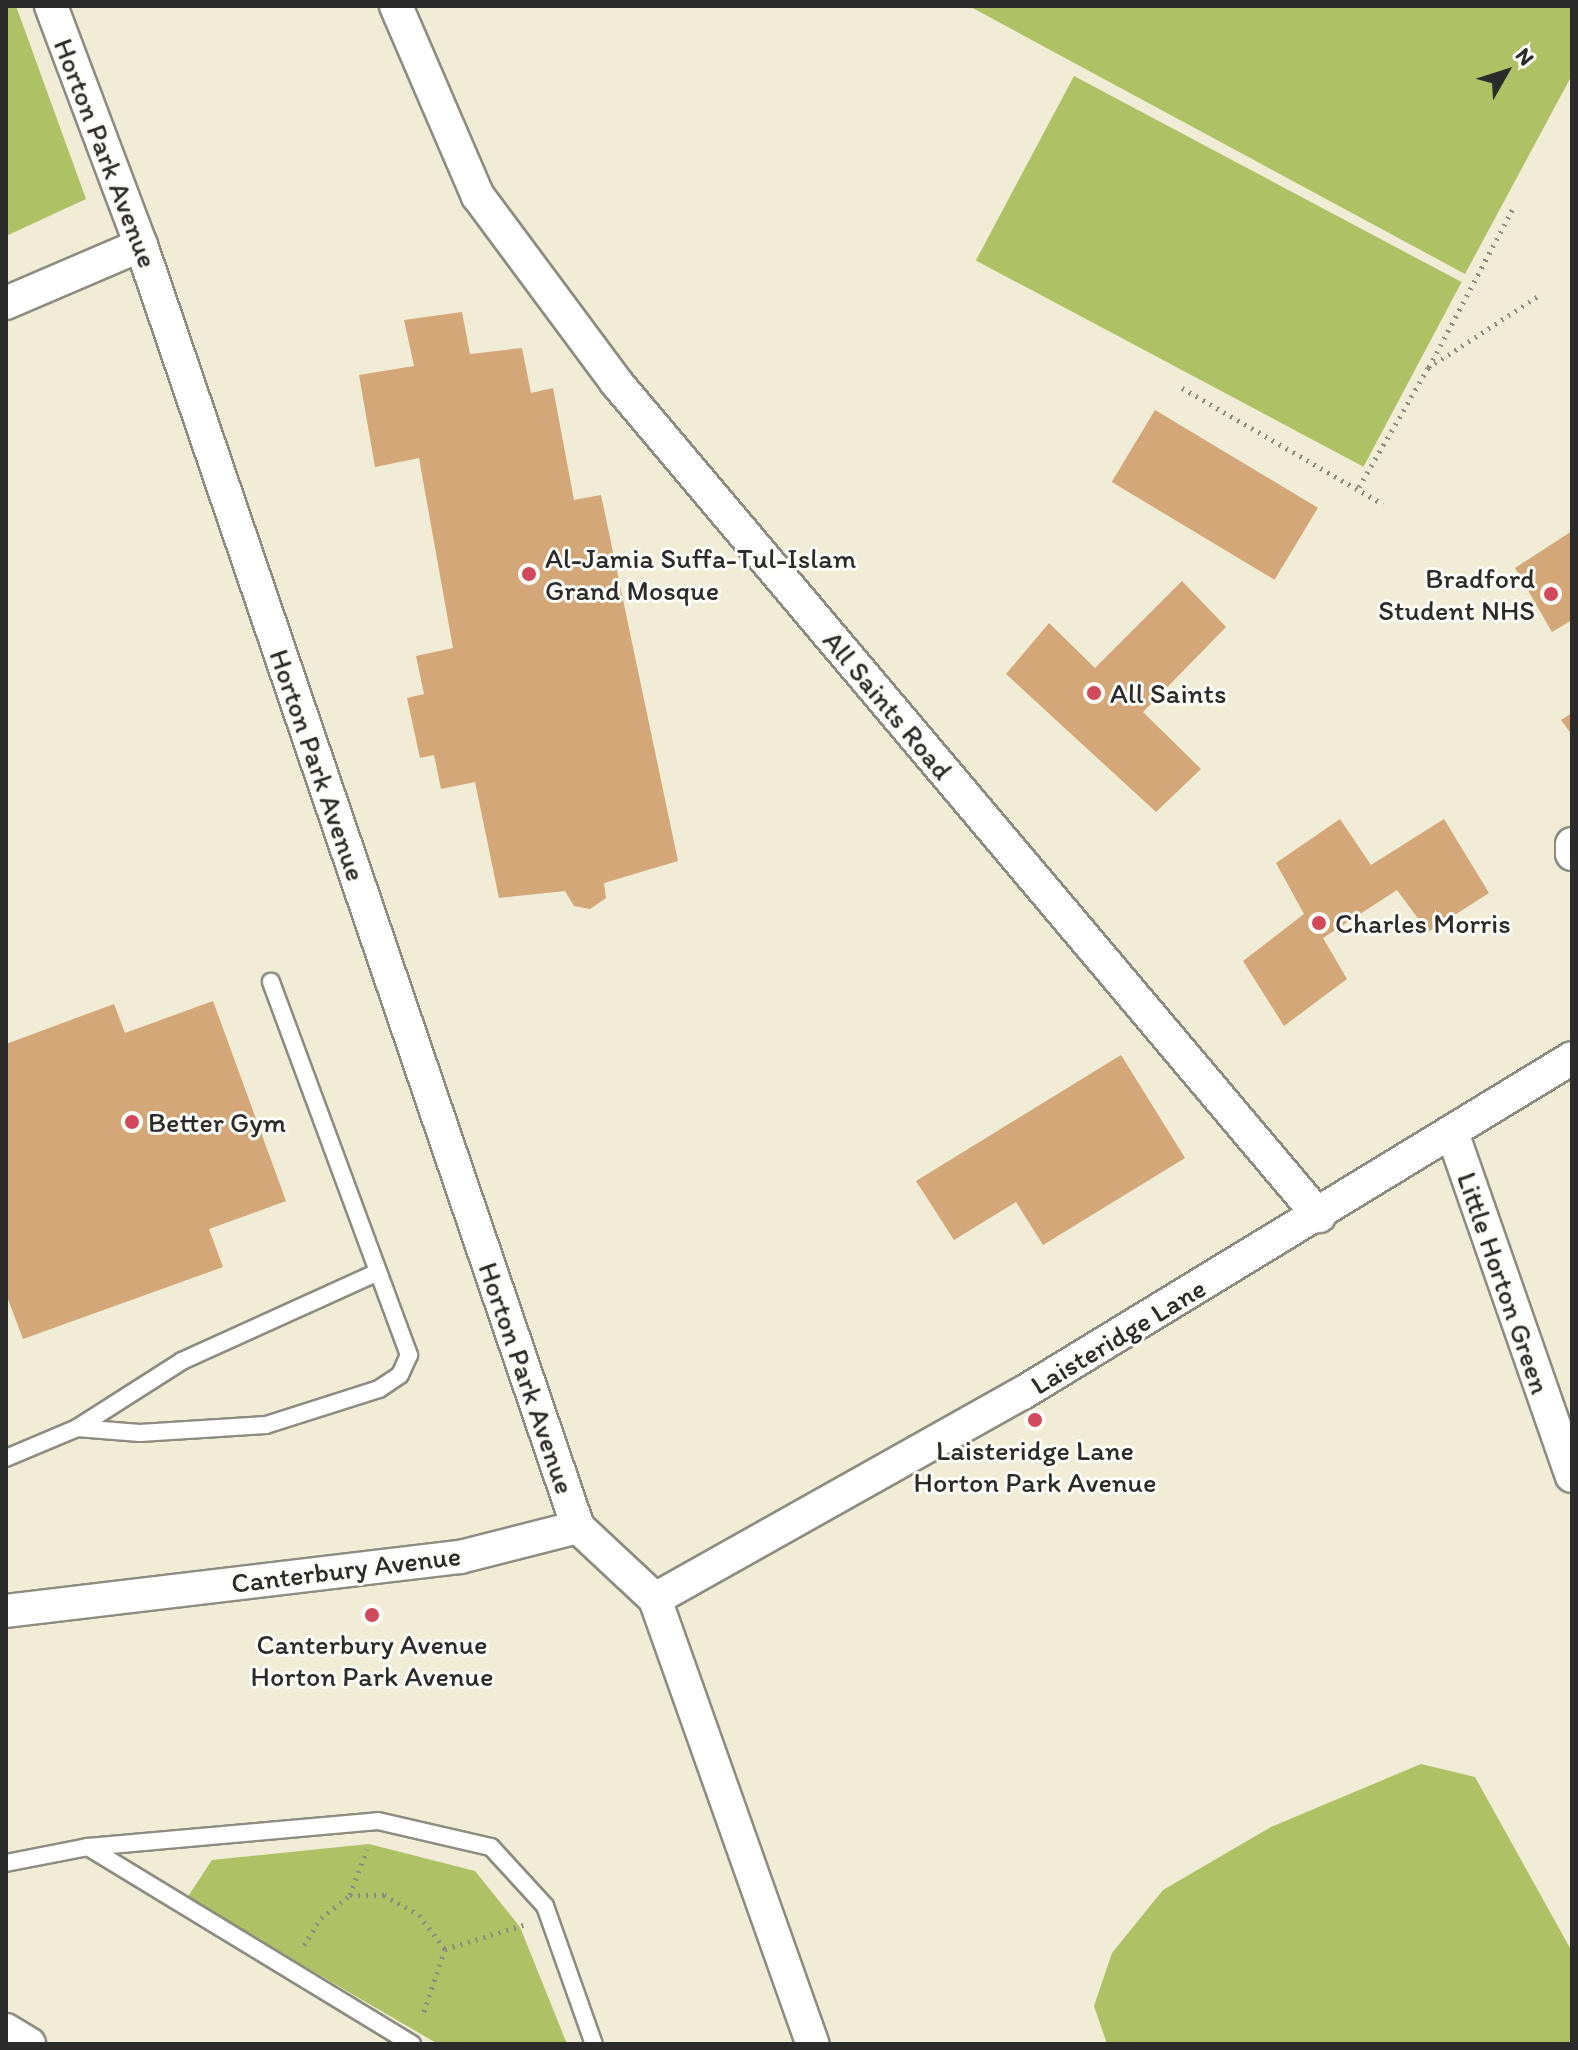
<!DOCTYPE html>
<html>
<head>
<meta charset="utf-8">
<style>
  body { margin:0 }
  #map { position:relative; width:1578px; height:2050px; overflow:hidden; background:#f0ecd6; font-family:Itim,sans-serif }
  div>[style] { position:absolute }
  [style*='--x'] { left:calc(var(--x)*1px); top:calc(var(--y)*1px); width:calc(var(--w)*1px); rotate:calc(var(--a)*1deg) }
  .green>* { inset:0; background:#aec164; transform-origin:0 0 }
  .building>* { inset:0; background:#d3a778; transform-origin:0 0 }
  .path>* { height:5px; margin-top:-2.5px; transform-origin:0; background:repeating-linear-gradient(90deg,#8e8c80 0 2px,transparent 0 8px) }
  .roads { filter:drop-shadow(2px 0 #8e8c80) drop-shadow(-2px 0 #8e8c80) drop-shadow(0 2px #8e8c80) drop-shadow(0 -2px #8e8c80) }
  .lane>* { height:16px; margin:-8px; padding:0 8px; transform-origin:8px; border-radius:8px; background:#fff }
  .street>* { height:32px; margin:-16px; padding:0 16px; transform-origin:16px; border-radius:16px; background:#fff }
  .dots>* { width:22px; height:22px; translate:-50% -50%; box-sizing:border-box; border:4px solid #fdfcf7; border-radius:50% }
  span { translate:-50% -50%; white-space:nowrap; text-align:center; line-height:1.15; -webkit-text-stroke:6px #fdfcf7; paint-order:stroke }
  .street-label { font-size:28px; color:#2b2b2b }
  .poi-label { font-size:28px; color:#2b2b2b }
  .left { translate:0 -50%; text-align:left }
  .right { translate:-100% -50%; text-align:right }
  .frame { position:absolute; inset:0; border:8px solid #2b2b2b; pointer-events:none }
  .north { position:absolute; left:1466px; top:32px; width:80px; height:80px; -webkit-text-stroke:6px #fdfcf7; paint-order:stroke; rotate:51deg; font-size:22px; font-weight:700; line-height:32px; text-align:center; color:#2b2b2b }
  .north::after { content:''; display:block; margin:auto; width:28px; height:36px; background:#2b2b2b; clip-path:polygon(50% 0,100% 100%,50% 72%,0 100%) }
</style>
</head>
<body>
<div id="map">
  <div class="green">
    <i style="clip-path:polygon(6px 6px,16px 6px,86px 199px,6px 236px)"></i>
    <i style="clip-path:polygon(969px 6px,1572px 6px,1572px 75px,1465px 274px)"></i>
    <i style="left:1074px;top:76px;width:439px;height:209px;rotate:28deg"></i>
    <i style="clip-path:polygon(1421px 1764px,1475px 1777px,1570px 1948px,1572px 2044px,1107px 2044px,1094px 2006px,1112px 1953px,1163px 1890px,1271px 1827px)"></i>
    <i style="clip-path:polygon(369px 1844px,475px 1871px,520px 1927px,567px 2044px,438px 2044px,187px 1898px,212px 1860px)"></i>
  </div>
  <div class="building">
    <i style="clip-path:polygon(462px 312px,470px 354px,522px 348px,531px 393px,553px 388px,574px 500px,601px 495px,678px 861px,604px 883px,606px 898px,590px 909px,574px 906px,565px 891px,499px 898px,475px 782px,441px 789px,434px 755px,420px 758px,407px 698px,424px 694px,416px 656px,453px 648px,419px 458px,375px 467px,359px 375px,414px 366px,404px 320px)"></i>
    <i style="left:1155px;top:410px;width:190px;height:84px;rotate:31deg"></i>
    <i style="clip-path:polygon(1572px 531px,1572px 620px,1552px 632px,1515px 568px)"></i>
    <i style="clip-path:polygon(1182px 581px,1226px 627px,1143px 712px,1201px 769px,1156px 812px,1006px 674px,1049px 623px,1095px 668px)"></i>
    <i style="clip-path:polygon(1572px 713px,1572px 735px,1561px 720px)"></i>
    <i style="clip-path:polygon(1340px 819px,1371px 865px,1444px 819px,1489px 893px,1428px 932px,1397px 890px,1323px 938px,1347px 979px,1284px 1026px,1243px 961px,1304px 914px,1276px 863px)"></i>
    <i style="clip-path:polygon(213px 1001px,286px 1201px,209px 1229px,223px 1267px,23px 1339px,6px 1294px,6px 1044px,114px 1004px,125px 1033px)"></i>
    <i style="clip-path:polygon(1121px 1055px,1185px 1158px,1043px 1245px,1016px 1202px,954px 1240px,916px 1181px)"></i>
  </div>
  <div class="path">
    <i style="--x:1429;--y:367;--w:178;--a:-62.1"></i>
    <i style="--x:1182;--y:388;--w:232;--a:30"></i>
    <i style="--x:1359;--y:487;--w:138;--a:-59.9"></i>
    <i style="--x:1428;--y:368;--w:131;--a:-33.2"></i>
    <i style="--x:350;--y:1895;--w:49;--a:-69.7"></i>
    <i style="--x:304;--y:1945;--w:32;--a:-58"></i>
    <i style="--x:321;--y:1918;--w:37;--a:-38"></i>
    <i style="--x:350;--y:1895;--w:34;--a:0"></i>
    <i style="--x:384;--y:1895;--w:40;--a:29.7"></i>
    <i style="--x:419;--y:1915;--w:43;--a:52.6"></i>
    <i style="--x:445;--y:1949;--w:72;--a:108.7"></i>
    <i style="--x:445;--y:1949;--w:82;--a:-17.1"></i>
  </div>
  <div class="roads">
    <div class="lane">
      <i style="--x:77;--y:1428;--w:63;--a:4.5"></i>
      <i style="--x:140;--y:1433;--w:126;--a:-3.6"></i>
      <i style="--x:266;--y:1425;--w:119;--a:-17.7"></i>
      <i style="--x:379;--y:1389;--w:25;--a:-34"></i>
      <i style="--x:400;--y:1375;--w:22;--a:-66"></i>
      <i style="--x:409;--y:1355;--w:398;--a:-110.3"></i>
      <i style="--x:6;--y:1458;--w:77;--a:-22.9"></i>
      <i style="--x:77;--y:1428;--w:125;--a:-32.5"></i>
      <i style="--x:182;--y:1361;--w:215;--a:-24.4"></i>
      <i style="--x:88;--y:1847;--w:379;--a:31.3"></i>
      <i style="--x:6;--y:1863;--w:84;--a:-11"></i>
      <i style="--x:88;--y:1847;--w:291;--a:-5.1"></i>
      <i style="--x:378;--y:1821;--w:116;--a:13"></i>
      <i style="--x:491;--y:1847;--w:80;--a:47.5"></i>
      <i style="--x:545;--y:1906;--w:146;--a:70.5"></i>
    </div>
    <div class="street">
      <i style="--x:51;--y:6;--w:255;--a:69.4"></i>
      <i style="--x:141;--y:245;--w:1354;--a:71.18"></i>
      <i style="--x:578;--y:1527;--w:105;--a:43.1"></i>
      <i style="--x:655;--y:1599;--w:472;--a:70.5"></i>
      <i style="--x:396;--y:6;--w:207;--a:66.7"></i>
      <i style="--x:478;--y:196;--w:232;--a:53.4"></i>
      <i style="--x:616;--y:382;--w:1091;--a:49.87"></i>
      <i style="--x:6;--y:303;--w:147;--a:-23.2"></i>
      <i style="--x:1572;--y:844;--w:10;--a:90"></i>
      <i style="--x:1453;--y:1135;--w:361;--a:70.8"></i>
      <i style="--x:655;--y:1599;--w:420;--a:-29.3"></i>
      <i style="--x:1021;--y:1394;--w:645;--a:-31.37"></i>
      <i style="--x:6;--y:1611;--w:457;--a:-6.8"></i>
      <i style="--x:460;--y:1557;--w:122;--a:-14.3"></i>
      <i style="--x:6;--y:2030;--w:27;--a:31"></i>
    </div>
  </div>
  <div class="dots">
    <i style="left:529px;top:574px;background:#d1495b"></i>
    <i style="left:1551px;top:594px;background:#d1495b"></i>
    <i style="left:1094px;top:693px;background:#d1495b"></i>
    <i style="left:1319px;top:923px;background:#d1495b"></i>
    <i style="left:132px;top:1122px;background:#d1495b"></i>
    <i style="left:1035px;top:1420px;background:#d1495b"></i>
    <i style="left:372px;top:1615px;background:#d1495b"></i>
  </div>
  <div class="street-label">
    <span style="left:106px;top:153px;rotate:69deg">Horton Park Avenue</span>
    <span style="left:888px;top:705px;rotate:50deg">All Saints Road</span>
    <span style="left:318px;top:765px;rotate:71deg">Horton Park Avenue</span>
    <span style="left:1504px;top:1283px;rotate:71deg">Little Horton Green</span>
    <span style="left:1118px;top:1336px;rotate:-31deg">Laisteridge Lane</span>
    <span style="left:527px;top:1378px;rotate:71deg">Horton Park Avenue</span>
    <span style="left:346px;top:1569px;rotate:-7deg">Canterbury Avenue</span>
  </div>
  <div class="poi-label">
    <span class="left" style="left:545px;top:574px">Al-Jamia Suffa-Tul-Islam<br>Grand Mosque</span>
    <span class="right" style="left:1535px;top:594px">Bradford<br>Student NHS</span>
    <span class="left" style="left:1110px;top:693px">All Saints</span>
    <span class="left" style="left:1335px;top:923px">Charles Morris</span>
    <span class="left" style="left:148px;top:1122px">Better Gym</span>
    <span style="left:1035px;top:1466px">Laisteridge Lane<br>Horton Park Avenue</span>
    <span style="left:372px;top:1660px">Canterbury Avenue<br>Horton Park Avenue</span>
  </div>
  <div class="frame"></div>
  <div class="north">N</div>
</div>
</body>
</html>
